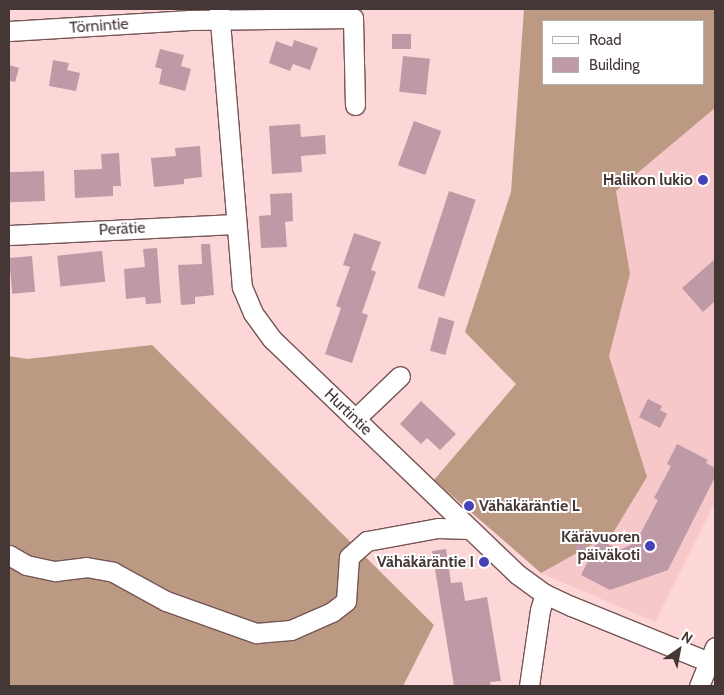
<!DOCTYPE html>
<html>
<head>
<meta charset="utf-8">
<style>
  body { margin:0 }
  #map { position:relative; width:724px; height:695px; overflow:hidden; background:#fdd6d7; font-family:Cabin,sans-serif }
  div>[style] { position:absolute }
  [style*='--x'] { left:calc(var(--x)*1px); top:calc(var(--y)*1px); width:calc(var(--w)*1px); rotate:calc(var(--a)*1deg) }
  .built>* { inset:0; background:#f7c8c9 }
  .forest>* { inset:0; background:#bc9982 }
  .building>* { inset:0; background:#bd9aa6; transform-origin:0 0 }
  .roads { filter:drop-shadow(1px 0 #765556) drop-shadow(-1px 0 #765556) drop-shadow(0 1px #765556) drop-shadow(0 -1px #765556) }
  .minor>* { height:19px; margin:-9.5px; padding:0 9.5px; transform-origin:9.5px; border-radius:9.5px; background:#fff }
  .dots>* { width:14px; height:14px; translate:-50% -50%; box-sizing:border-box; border:2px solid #fff; border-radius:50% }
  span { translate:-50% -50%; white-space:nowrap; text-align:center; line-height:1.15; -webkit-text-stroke:4px #fff; paint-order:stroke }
  .street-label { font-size:16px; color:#463737 }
  .poi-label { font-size:16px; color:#463737; font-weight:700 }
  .right { translate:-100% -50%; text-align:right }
  .left { translate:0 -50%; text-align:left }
  .frame { position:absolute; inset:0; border:10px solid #463737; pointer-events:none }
  .legend { position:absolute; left:542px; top:20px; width:162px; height:65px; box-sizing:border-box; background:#fff; border:1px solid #b5afaf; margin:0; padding:6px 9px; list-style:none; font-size:15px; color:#463737 }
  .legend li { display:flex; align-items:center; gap:10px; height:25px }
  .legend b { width:25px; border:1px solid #b5afaf }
  .north { position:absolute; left:654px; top:625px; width:50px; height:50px; -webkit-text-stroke:4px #fff; paint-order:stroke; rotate:33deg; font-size:14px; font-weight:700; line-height:20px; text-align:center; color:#463737 }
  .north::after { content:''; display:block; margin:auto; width:18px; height:22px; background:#463737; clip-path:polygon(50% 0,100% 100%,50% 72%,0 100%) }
</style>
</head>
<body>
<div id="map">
  <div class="built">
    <i style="clip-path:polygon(715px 108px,715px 502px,655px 622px,541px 573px,613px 533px,647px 477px,609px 356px,630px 274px,616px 191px)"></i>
  </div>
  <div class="forest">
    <i style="clip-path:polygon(evenodd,524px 9px,715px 9px,715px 108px,616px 191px,630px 274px,609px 356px,647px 477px,613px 533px,541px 573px,434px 480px,516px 384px,465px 332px,511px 192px,524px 9px,543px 21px,703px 21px,703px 84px,543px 84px,543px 21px)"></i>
    <i style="clip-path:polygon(152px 345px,434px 625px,403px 686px,9px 686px,9px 356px,27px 359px)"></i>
  </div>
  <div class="building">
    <i style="left:392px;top:34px;width:19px;height:15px"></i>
    <i style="clip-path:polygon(294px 40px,318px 48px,310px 70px,293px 64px,290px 71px,269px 63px,276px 41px,292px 47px)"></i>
    <i style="clip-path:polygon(160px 49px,184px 55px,181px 66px,191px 69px,185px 91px,159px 84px,162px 69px,155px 67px)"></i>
    <i style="left:403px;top:56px;width:27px;height:36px;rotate:6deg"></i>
    <i style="clip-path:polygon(53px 60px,69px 63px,67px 70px,80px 73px,76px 91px,49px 86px)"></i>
    <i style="clip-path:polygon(9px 65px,19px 68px,15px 82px,9px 81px)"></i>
    <i style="left:414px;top:121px;width:29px;height:47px;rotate:20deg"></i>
    <i style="clip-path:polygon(300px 124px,301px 137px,325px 135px,326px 154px,301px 156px,302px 172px,272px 174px,269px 126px)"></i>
    <i style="clip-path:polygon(200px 146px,202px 177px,184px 179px,184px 184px,154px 187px,151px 158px,176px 156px,175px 148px)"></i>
    <i style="clip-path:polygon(119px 153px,121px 186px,113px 186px,113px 196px,75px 198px,74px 170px,102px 169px,101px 154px)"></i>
    <i style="left:44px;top:171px;width:30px;height:35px;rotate:88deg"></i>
    <i style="left:449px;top:191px;width:28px;height:102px;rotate:18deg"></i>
    <i style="clip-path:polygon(292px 193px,293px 221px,285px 222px,287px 247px,261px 248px,259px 216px,271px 215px,270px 194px)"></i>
    <i style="clip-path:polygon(354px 233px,381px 242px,371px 270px,376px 272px,362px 313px,368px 315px,352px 363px,325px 354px,341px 308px,336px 306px,350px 267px,343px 265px)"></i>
    <i style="clip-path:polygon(201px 244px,210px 244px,214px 295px,195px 297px,195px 304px,181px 305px,178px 265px,202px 264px)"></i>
    <i style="clip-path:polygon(157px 248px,161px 303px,146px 304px,145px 297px,126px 299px,124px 269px,145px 267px,143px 249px)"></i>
    <i style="left:102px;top:251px;width:31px;height:45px;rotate:84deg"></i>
    <i style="left:32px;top:256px;width:36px;height:23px;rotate:85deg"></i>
    <i style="clip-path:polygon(715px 259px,715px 301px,703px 312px,682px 288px)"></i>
    <i style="left:439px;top:317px;width:16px;height:35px;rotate:15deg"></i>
    <i style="clip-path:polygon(648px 399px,662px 406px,660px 410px,667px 414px,660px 428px,639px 417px)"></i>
    <i style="clip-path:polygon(421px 401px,456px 434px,440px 450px,427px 438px,421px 444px,400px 424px)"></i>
    <i style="clip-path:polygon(677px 444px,708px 460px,706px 463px,715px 468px,715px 477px,668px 570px,610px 590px,581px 575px,589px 559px,574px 551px,579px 542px,593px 549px,598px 539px,620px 550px,636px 542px,658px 500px,654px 498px,671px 466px,667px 464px)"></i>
    <i style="clip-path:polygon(446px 549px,451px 583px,462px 582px,465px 601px,487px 597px,501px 681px,490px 682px,491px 686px,454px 686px,432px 551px)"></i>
  </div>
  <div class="roads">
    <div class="minor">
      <i style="--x:219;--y:9;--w:279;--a:85.3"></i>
      <i style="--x:242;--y:287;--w:28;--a:67"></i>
      <i style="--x:253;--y:313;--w:32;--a:54"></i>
      <i style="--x:272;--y:339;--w:339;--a:43.8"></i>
      <i style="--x:517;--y:574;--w:34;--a:36"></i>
      <i style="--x:545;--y:594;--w:29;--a:25"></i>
      <i style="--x:571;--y:606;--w:149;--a:22.1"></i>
      <i style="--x:9;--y:31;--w:181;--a:-3.5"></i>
      <i style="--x:190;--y:20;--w:163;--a:-0.7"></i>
      <i style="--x:353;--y:18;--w:87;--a:88.7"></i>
      <i style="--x:9;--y:235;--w:227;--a:-2.8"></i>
      <i style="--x:355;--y:419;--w:62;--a:-43.7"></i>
      <i style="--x:9;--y:555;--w:20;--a:30"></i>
      <i style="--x:26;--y:565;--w:30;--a:12"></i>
      <i style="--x:55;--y:571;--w:31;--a:-7"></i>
      <i style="--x:86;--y:567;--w:27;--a:10"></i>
      <i style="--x:113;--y:572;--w:60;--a:28.7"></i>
      <i style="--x:166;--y:601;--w:96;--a:19.6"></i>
      <i style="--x:256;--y:633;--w:35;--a:-5"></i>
      <i style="--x:291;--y:630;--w:45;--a:-23.7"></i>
      <i style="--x:332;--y:612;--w:18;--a:-38"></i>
      <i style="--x:346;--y:601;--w:44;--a:-86.1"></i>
      <i style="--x:349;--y:557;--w:24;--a:-42"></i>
      <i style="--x:367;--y:541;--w:72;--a:-10.4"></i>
      <i style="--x:438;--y:528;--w:31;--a:2"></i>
      <i style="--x:529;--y:686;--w:77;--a:-81.8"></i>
      <i style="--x:540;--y:610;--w:17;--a:-73"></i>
      <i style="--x:699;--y:686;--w:42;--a:-67.7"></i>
    </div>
  </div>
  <div class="dots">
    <i style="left:703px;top:180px;background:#4541b7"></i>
    <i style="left:469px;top:506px;background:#4541b7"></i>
    <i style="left:650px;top:546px;background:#4541b7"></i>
    <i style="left:484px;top:562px;background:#4541b7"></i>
  </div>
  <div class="street-label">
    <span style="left:99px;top:26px;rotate:-4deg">Törnintie</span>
    <span style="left:122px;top:229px;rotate:-3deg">Perätie</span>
    <span style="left:348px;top:412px;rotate:44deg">Hurtintie</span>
  </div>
  <div class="poi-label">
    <span class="right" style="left:693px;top:180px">Halikon lukio</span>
    <span class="left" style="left:479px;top:506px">Vähäkäräntie L</span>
    <span class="right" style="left:640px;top:546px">Kärävuoren<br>päiväkoti</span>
    <span class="right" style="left:474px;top:562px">Vähäkäräntie I</span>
  </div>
  <div class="frame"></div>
  <ul class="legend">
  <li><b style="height:6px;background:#fff"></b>Road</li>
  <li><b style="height:14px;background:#bd9aa6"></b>Building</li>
  </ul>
  <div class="north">N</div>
</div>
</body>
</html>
